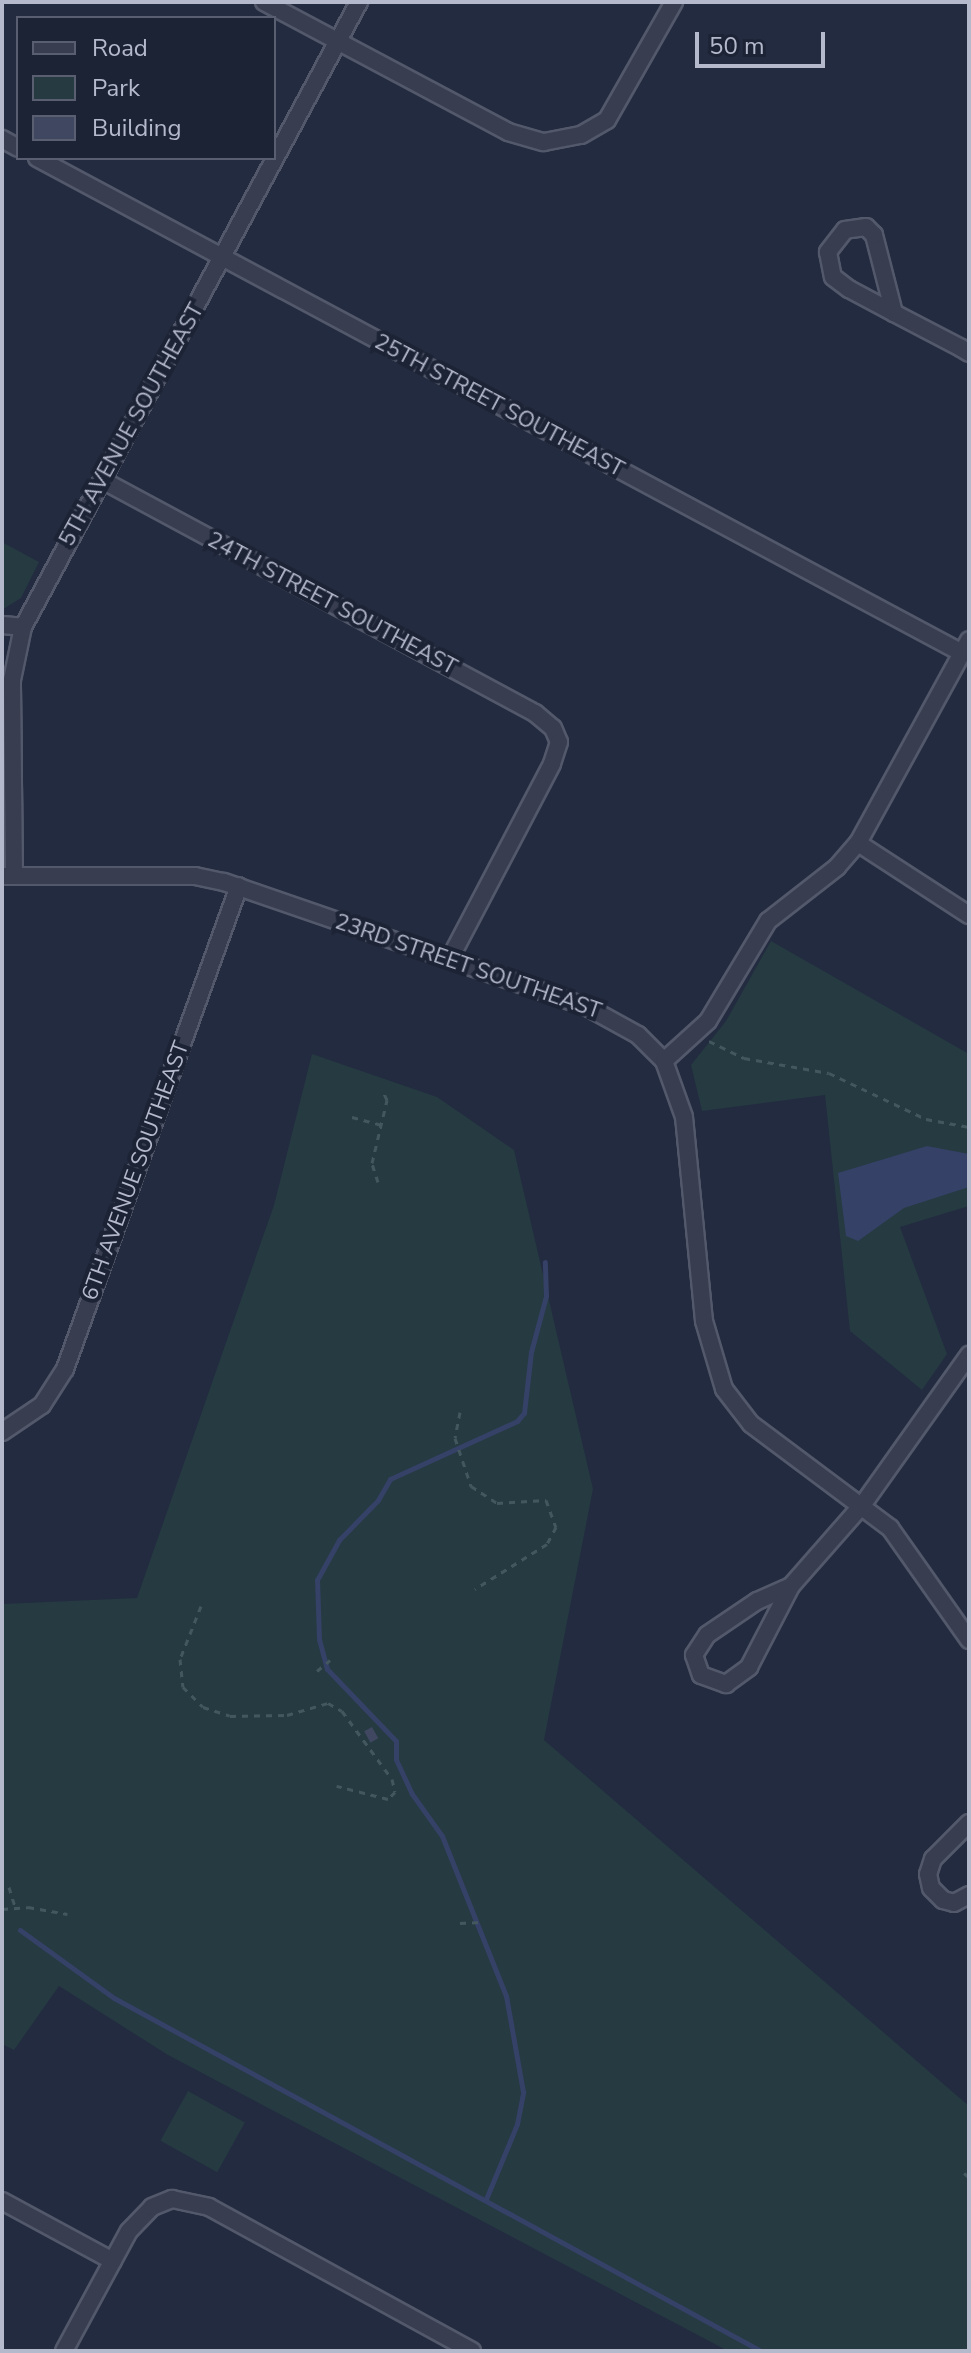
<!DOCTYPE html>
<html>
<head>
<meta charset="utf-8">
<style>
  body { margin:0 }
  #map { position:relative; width:971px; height:2353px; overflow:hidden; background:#232b40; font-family:"Nunito Sans",sans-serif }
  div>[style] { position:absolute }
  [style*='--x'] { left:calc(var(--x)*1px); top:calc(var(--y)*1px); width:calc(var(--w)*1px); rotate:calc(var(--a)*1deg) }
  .green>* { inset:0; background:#253a41; transform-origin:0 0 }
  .water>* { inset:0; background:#354166 }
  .stream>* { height:5px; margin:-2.5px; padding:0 2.5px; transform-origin:2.5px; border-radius:2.5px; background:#354166 }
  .building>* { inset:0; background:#3f4761; transform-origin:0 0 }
  .path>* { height:3px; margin-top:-1.5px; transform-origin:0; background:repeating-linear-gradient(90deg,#43575e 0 6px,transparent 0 12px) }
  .roads { filter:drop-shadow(2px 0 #53596b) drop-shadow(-2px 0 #53596b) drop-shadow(0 2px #53596b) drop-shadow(0 -2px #53596b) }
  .minor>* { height:16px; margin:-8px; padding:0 8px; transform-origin:8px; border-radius:8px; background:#383e50 }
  span { translate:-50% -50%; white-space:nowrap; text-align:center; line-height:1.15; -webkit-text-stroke:8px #1c2335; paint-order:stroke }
  .street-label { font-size:22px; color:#b4b9cb }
  .frame { position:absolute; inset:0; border:4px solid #b4b9cb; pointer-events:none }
  .legend { position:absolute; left:16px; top:16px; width:260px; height:144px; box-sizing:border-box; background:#1c2335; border:2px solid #595f71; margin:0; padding:10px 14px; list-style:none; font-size:24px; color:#b4b9cb }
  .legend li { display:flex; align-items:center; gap:16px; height:40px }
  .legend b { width:40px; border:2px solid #595f71 }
  .scale { position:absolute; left:695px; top:32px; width:130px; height:36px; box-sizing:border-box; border:4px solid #b4b9cb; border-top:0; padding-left:10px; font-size:24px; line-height:28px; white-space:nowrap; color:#b4b9cb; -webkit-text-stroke:6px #1c2335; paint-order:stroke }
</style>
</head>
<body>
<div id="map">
  <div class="green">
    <i style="clip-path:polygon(2px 542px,39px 562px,21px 598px,2px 610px)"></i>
    <i style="clip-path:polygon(771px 941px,969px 1054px,969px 1206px,900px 1227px,947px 1354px,922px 1390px,850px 1331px,825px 1095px,702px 1111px,691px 1065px,726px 1021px)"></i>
    <i style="clip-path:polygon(312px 1054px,437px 1097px,514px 1150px,593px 1489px,544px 1740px,969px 2106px,969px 2351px,728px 2351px,168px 2055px,59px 1986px,14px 2050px,2px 2044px,2px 1604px,137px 1598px,274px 1205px)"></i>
    <i style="left:188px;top:2091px;width:65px;height:57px;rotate:29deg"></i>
  </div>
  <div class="water">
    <i style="clip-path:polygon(927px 1146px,969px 1154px,969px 1187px,904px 1208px,858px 1241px,846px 1236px,838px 1173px)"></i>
  </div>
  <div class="stream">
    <i style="--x:20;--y:1930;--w:116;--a:35.9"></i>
    <i style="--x:114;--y:1998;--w:737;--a:28.62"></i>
    <i style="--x:486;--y:2199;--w:81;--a:-67.5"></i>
    <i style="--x:517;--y:2124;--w:33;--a:-79"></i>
    <i style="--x:523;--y:2092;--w:97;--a:-100"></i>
    <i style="--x:506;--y:1996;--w:172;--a:-111.8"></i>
    <i style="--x:442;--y:1836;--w:52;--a:-125.5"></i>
    <i style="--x:412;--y:1794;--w:38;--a:-115"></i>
    <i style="--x:396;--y:1759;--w:18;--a:-90"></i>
    <i style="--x:396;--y:1741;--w:100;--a:-133.8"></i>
    <i style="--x:327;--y:1669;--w:31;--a:-105"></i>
    <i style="--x:319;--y:1639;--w:59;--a:-91.9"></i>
    <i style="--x:317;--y:1580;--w:46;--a:-61.2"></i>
    <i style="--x:339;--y:1540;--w:56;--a:-45.7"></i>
    <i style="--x:378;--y:1500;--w:24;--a:-60"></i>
    <i style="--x:390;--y:1479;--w:140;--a:-24.5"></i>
    <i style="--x:517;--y:1421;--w:11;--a:-49"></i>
    <i style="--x:524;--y:1413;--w:61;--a:-83.5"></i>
    <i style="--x:531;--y:1352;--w:58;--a:-75"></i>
    <i style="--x:546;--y:1296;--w:34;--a:-92"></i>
  </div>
  <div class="building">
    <i style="left:372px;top:1727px;width:13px;height:9px;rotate:61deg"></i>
  </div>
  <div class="path">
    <i style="--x:709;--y:1041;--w:39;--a:26"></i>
    <i style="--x:744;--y:1058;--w:86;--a:10"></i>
    <i style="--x:829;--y:1073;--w:107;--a:25.4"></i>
    <i style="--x:926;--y:1119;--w:44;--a:10.5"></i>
    <i style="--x:352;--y:1117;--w:30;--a:15"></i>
    <i style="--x:378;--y:1182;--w:20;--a:-108"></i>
    <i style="--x:372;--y:1163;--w:65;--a:-76.6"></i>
    <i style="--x:387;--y:1100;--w:12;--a:-114"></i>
    <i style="--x:460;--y:1412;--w:26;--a:101"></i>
    <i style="--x:455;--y:1438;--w:51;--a:71.6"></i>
    <i style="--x:471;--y:1486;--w:31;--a:33"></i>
    <i style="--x:497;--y:1503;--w:49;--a:-3.5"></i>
    <i style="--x:546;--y:1500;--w:29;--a:70"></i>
    <i style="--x:556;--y:1527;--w:19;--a:118"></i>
    <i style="--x:547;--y:1544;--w:85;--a:148"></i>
    <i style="--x:201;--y:1606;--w:57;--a:111.6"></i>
    <i style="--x:180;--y:1659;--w:28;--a:84"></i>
    <i style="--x:183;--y:1687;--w:28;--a:45"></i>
    <i style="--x:203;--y:1707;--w:28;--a:18"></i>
    <i style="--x:230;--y:1716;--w:57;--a:-1"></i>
    <i style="--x:287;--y:1715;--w:43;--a:-16.3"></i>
    <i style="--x:328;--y:1703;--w:16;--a:30"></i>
    <i style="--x:342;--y:1711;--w:84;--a:53.7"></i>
    <i style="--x:392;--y:1779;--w:13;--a:77"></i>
    <i style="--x:395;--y:1792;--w:10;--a:135"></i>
    <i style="--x:388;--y:1799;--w:53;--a:-165.7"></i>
    <i style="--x:317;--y:1671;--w:17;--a:-40"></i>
    <i style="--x:9;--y:1887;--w:21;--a:73"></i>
    <i style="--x:2;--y:1909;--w:26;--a:-4"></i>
    <i style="--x:28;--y:1907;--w:40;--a:10"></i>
    <i style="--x:460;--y:1923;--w:21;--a:-3"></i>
    <i style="--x:964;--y:2173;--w:6;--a:39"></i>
  </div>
  <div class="roads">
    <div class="minor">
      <i style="--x:264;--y:2;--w:276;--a:28"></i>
      <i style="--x:508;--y:132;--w:37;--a:16"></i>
      <i style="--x:544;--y:142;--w:38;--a:-11"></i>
      <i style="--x:581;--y:135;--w:30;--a:-30"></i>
      <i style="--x:607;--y:120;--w:136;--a:-60.4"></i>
      <i style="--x:2;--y:139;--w:18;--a:29"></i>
      <i style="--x:37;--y:158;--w:1049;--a:28.15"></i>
      <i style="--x:894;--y:313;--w:81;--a:-104.4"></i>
      <i style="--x:874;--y:235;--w:11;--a:-135"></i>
      <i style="--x:866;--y:227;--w:21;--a:172"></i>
      <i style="--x:845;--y:230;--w:28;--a:128"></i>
      <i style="--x:828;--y:252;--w:25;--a:79"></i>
      <i style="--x:833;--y:277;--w:20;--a:37"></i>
      <i style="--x:849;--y:289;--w:51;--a:28.1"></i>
      <i style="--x:894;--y:313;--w:76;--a:27.6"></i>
      <i style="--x:961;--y:348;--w:9;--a:32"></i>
      <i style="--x:102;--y:480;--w:492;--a:28.3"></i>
      <i style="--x:535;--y:713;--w:23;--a:40"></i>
      <i style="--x:553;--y:728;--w:15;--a:67"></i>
      <i style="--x:559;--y:742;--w:23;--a:108"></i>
      <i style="--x:552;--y:764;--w:221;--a:117.7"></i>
      <i style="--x:2;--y:625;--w:21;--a:5"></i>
      <i style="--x:858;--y:843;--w:132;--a:33"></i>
      <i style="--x:2;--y:876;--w:193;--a:0"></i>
      <i style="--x:195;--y:876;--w:30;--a:12"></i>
      <i style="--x:224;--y:882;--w:386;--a:19"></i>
      <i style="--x:589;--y:1008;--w:56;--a:28.9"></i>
      <i style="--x:638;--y:1035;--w:37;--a:45"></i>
      <i style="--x:664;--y:1061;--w:59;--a:70.3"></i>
      <i style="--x:684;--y:1117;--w:205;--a:84.4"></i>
      <i style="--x:704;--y:1321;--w:71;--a:73.6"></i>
      <i style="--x:724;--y:1389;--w:44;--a:52.4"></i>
      <i style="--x:751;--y:1424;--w:174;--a:36.8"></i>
      <i style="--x:890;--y:1528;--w:137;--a:54.8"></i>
      <i style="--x:14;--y:876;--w:196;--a:-90.6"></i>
      <i style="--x:12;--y:680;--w:54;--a:-78.3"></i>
      <i style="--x:23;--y:627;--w:710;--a:-61.74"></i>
      <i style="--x:664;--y:1061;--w:59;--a:-42.3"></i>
      <i style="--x:708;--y:1021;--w:117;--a:-59"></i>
      <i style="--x:768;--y:921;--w:88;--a:-38"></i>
      <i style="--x:837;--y:867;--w:32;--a:-49"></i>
      <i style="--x:858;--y:843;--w:231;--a:-61.3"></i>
      <i style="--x:2;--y:1432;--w:48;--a:-34"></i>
      <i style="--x:42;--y:1405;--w:43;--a:-57.4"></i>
      <i style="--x:65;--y:1369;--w:513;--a:-70.19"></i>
      <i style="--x:791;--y:1586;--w:37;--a:156"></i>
      <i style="--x:757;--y:1601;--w:60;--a:145.8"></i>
      <i style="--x:707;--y:1635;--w:24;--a:123"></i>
      <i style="--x:694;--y:1655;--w:21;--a:71"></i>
      <i style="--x:701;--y:1675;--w:27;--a:20"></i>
      <i style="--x:726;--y:1684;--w:29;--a:-36"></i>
      <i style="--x:749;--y:1667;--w:91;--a:-62.6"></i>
      <i style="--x:791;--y:1586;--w:109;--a:-48.7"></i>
      <i style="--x:863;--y:1504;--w:183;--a:-54.6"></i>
      <i style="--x:969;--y:1823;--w:51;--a:135"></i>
      <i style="--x:933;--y:1859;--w:16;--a:108"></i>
      <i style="--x:928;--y:1874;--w:14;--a:78"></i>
      <i style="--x:931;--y:1888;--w:17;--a:45"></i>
      <i style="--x:943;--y:1900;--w:11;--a:15"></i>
      <i style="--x:954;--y:1903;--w:17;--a:-28"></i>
      <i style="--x:2;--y:2201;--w:126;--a:28.4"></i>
      <i style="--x:64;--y:2351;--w:136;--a:-61.6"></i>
      <i style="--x:129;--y:2231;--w:33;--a:-46"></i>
      <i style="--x:152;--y:2207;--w:22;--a:-22"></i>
      <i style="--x:172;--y:2199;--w:38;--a:12"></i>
      <i style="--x:209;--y:2207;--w:300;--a:28.7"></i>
    </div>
  </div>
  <div class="street-label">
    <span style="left:499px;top:406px;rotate:28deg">25TH STREET SOUTHEAST</span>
    <span style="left:132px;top:425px;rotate:-61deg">5TH AVENUE SOUTHEAST</span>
    <span style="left:332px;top:604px;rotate:28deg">24TH STREET SOUTHEAST</span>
    <span style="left:468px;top:967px;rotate:19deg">23RD STREET SOUTHEAST</span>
    <span style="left:136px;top:1171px;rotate:-70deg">6TH AVENUE SOUTHEAST</span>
  </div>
  <div class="frame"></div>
  <ul class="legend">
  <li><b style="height:10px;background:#383e50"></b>Road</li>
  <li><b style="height:22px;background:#253a41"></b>Park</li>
  <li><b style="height:22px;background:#3f4761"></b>Building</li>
  </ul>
  <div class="scale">50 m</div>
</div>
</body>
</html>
